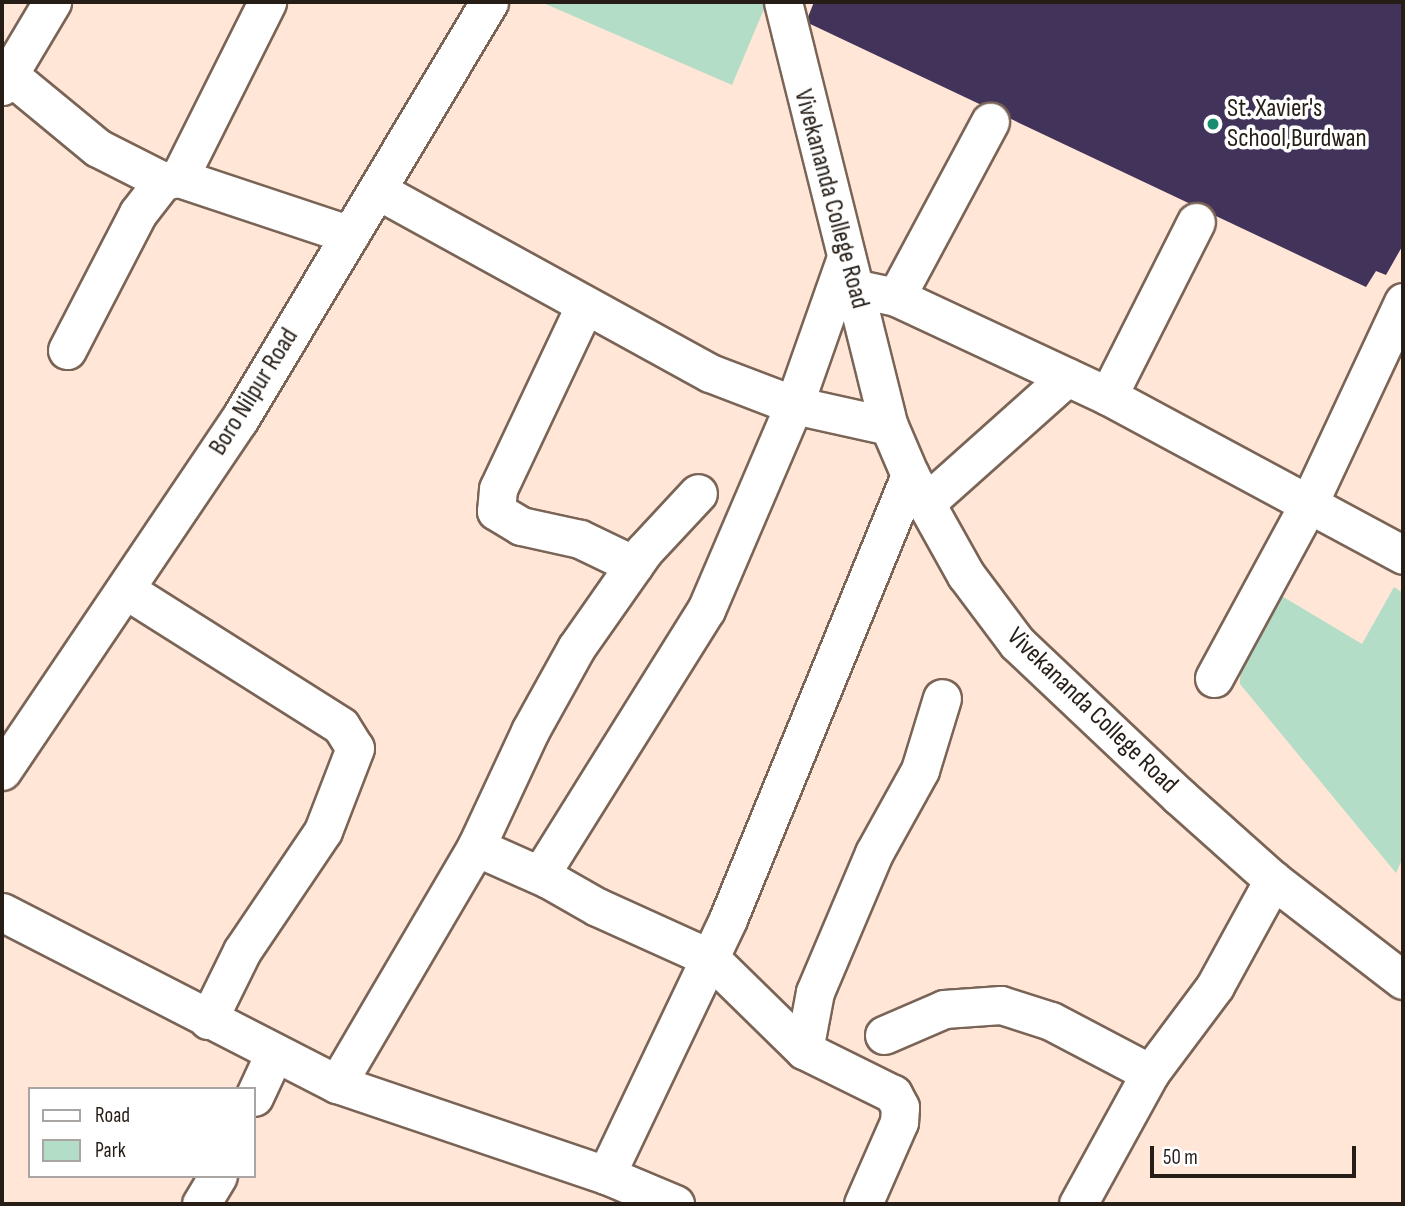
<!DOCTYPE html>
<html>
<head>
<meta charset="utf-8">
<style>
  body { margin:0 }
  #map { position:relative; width:1405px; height:1206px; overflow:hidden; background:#ffe6d6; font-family:"Sofia Sans Condensed",sans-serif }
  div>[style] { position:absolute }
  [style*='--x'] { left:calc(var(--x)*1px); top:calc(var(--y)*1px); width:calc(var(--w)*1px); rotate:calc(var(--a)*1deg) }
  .green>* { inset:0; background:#b3ddc6 }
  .building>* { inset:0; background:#42335a }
  .roads { filter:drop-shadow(2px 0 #7a6456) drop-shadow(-2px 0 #7a6456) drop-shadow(0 2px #7a6456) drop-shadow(0 -2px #7a6456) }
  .minor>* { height:37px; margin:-18.5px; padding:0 18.5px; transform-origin:18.5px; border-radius:18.5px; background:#fff }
  .dots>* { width:19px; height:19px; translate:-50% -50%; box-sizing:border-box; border:4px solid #fff; border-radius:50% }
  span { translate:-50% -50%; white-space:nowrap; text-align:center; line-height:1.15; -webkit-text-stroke:7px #fff; paint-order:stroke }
  .poi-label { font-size:26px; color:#261d17 }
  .left { translate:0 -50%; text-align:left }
  .street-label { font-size:26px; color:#261d17 }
  .frame { position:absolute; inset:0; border:4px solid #261d17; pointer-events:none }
  .legend { position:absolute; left:28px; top:1087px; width:228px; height:91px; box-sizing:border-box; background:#fff; border:2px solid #a8a5a2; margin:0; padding:9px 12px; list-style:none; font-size:21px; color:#261d17 }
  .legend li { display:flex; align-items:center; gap:14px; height:35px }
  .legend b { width:35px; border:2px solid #a8a5a2 }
  .scale { position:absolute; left:1150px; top:1146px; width:206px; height:32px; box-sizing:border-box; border:4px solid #261d17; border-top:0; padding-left:9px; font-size:21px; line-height:24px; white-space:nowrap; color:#261d17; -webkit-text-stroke:5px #fff; paint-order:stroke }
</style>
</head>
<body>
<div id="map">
  <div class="green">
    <i style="clip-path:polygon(541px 2px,767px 2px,732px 85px)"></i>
    <i style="clip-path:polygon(1394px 587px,1403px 593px,1403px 857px,1396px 873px,1240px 684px,1241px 633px,1280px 595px,1362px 644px)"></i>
  </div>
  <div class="building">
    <i style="clip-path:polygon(814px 2px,1403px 2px,1403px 245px,1386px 275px,1376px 271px,1366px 287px,806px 22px)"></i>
  </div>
  <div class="roads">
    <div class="minor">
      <i style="--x:783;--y:2;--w:437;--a:76"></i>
      <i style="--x:889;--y:426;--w:53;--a:66.8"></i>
      <i style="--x:910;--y:475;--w:115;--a:60.8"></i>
      <i style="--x:966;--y:575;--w:85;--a:53.1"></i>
      <i style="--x:1017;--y:643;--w:223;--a:43.4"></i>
      <i style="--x:1179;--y:796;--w:126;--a:41.8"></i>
      <i style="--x:1273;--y:880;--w:164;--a:37.6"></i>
      <i style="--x:2;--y:69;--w:124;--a:39.5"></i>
      <i style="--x:98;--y:148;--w:73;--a:26.9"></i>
      <i style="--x:2;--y:86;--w:98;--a:-59.2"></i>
      <i style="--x:179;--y:178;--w:197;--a:-63.4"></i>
      <i style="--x:377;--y:190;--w:380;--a:28.8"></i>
      <i style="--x:710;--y:373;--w:90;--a:20.9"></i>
      <i style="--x:794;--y:405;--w:157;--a:-70.6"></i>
      <i style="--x:854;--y:288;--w:43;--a:12.1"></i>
      <i style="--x:896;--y:297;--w:234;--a:25"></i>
      <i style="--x:1108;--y:396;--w:335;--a:28.3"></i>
      <i style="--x:896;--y:297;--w:199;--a:-61.8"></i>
      <i style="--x:584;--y:307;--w:201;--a:115.3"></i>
      <i style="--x:498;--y:489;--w:22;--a:95"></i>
      <i style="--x:496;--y:511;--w:29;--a:31"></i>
      <i style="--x:521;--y:526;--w:60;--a:12.4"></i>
      <i style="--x:580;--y:539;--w:60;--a:25.7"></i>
      <i style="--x:67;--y:350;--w:154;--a:-62.6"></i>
      <i style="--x:138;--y:213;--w:41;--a:-52"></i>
      <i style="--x:163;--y:181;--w:16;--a:-11"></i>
      <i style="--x:179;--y:178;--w:180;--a:18.4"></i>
      <i style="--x:1108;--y:396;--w:195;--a:-63.2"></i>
      <i style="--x:926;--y:503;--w:189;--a:-41.8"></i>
      <i style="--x:126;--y:590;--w:254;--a:32.3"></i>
      <i style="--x:341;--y:726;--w:26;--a:58"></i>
      <i style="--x:355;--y:748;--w:89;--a:111.1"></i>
      <i style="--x:323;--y:831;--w:145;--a:124"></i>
      <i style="--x:242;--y:951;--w:77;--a:116.2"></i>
      <i style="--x:1214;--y:678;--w:199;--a:-61.5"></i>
      <i style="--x:1309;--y:503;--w:222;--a:-64.9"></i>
      <i style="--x:2;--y:771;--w:424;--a:-56"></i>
      <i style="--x:239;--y:420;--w:487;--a:-59.1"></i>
      <i style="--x:476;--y:847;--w:79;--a:24"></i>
      <i style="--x:2;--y:912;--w:377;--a:27.2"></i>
      <i style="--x:337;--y:1084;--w:284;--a:18.7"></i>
      <i style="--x:606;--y:1175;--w:75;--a:22.8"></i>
      <i style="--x:884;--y:1035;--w:65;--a:-23.4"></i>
      <i style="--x:944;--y:1009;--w:57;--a:-4"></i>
      <i style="--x:1001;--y:1005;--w:52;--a:17.7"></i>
      <i style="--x:1051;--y:1021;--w:112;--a:27.7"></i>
      <i style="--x:1150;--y:1073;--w:109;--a:-53.2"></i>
      <i style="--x:1215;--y:986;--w:121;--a:-61.3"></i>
      <i style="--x:804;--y:1050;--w:59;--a:-79.3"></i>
      <i style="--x:815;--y:992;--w:151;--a:-67"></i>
      <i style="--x:874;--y:853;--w:95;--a:-61"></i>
      <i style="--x:920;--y:770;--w:75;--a:-73"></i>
      <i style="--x:337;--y:1084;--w:275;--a:-59.6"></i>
      <i style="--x:476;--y:847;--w:128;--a:-65"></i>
      <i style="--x:530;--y:731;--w:95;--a:-61"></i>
      <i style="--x:576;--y:648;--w:118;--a:-55"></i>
      <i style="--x:644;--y:551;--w:79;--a:-47"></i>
      <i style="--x:254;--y:1097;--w:47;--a:-65.1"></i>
      <i style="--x:606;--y:1175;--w:284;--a:-64.5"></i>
      <i style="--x:728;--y:919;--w:480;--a:-67.7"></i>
      <i style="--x:201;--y:1204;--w:33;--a:-59"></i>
      <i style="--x:863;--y:1204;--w:90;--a:-66.3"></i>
      <i style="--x:899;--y:1122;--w:15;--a:-86"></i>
      <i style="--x:900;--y:1107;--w:15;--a:-118"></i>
      <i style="--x:893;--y:1094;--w:99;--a:-153.7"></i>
      <i style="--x:804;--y:1050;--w:132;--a:-135.6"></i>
      <i style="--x:710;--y:958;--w:124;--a:-155.7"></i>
      <i style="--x:597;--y:907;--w:56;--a:-150.3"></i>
      <i style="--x:548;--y:879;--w:15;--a:-94"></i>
      <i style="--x:547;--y:864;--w:300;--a:-58"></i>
      <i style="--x:706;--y:610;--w:223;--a:-66.8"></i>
      <i style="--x:794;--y:405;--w:97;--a:12.5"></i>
      <i style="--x:1078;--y:1204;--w:149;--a:-61.2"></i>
    </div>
  </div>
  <div class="dots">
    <i style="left:1213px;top:124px;background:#188d70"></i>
  </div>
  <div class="poi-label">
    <span class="left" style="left:1227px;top:124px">St. Xavier's<br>School,Burdwan</span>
  </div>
  <div class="street-label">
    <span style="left:831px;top:199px;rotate:75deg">Vivekananda College Road</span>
    <span style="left:254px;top:392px;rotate:-58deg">Boro Nilpur Road</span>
    <span style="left:1092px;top:711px;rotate:44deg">Vivekananda College Road</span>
  </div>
  <div class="frame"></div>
  <ul class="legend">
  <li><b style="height:9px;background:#fff"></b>Road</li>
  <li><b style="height:19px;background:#b3ddc6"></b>Park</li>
  </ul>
  <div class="scale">50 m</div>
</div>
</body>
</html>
